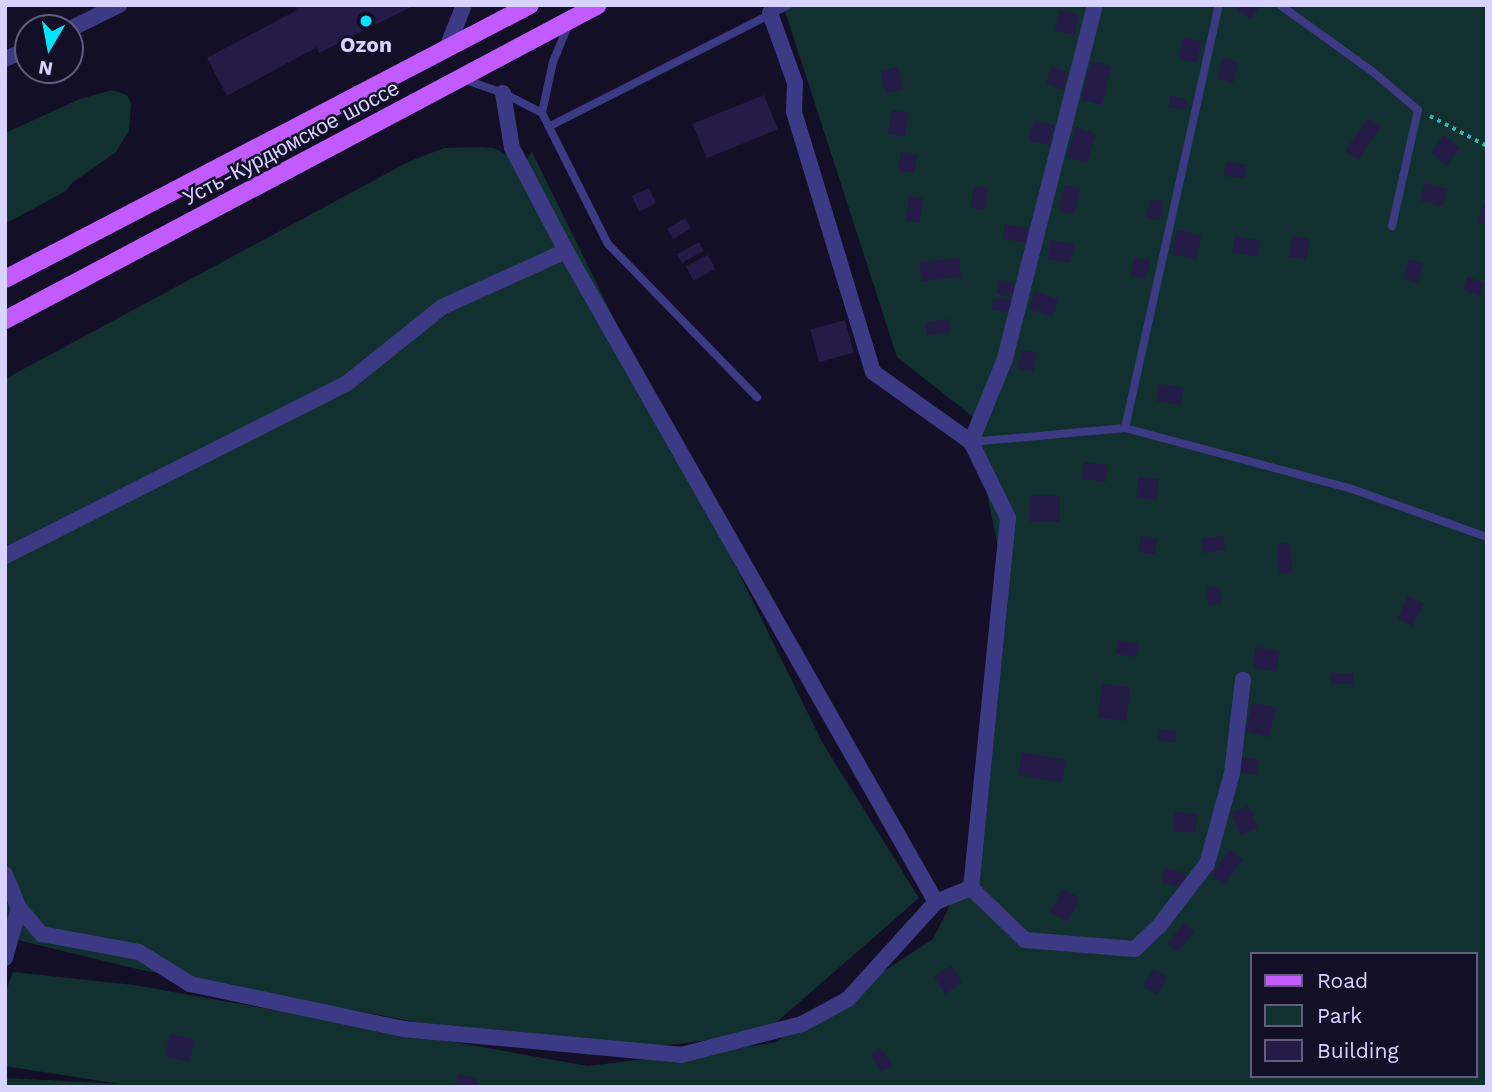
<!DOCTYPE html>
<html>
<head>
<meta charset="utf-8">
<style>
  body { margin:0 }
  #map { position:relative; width:1492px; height:1092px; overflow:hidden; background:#130f26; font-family:"Work Sans",sans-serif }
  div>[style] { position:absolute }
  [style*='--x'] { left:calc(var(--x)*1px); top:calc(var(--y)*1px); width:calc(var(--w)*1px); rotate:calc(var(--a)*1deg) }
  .green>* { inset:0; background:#12302f }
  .building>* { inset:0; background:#241b47; transform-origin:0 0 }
  .path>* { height:3.5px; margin-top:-1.75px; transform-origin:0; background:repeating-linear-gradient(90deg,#2fb8b0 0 3.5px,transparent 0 8.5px) }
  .service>* { height:8px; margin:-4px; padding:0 4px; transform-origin:4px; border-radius:4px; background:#3d3a85 }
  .minor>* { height:16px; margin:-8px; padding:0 8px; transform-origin:8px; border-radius:8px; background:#3d3a85 }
  .primary>* { height:18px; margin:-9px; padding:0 9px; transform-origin:9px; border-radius:9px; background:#c25bff }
  .dots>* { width:19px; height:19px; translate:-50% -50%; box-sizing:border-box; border:4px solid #130f26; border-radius:50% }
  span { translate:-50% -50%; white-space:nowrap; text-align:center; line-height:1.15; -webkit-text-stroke:5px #130f26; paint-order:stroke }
  .poi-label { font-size:21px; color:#d9d4ff; font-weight:700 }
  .street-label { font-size:21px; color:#d9d4ff }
  .frame { position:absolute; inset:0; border:7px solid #d9d4ff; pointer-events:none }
  .legend { position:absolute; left:1250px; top:952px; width:228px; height:126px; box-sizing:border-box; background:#130f26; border:2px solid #625e7d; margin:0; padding:9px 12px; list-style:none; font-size:21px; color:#d9d4ff }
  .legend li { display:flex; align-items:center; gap:14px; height:35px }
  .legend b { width:35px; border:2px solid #625e7d }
  .north { position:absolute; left:14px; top:14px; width:70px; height:70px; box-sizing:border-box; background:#130f26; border:2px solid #625e7d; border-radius:50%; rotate:190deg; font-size:19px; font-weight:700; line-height:28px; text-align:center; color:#d9d4ff }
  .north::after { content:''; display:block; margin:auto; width:24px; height:32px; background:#00e5ff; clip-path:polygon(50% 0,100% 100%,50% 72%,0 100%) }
</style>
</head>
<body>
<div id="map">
  <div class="green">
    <i style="clip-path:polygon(evenodd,783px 5px,1487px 5px,1487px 1087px,5px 1087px,5px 1078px,120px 1084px,5px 1066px,5px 994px,13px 972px,134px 985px,588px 1066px,774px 1043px,933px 939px,984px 837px,1008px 599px,972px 416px,897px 357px,783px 5px,1252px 954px,1476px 954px,1476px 1076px,1252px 1076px,1252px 954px)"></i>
    <i style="clip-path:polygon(112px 90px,127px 95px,131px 104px,129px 131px,116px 152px,72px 183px,66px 191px,5px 224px,5px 133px,80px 99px)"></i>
    <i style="clip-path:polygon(478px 147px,494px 148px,507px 155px,519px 171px,532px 152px,822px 742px,919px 898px,764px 1033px,589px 1055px,137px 969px,5px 937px,5px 379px,408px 162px,444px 148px)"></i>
  </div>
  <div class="building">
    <i style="clip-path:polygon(295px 5px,415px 5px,319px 53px,317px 47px,227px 96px,207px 58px,297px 10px)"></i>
    <i style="clip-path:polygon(1240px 5px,1260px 5px,1251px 19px,1237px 10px)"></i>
    <i style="left:1059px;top:10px;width:20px;height:21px;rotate:11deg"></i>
    <i style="left:1184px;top:37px;width:18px;height:22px;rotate:13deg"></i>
    <i style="left:1223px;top:58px;width:16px;height:21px;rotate:15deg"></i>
    <i style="left:1091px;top:61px;width:21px;height:40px;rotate:14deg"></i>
    <i style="left:898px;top:67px;width:23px;height:18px;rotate:77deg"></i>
    <i style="left:1051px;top:67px;width:18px;height:18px;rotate:16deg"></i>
    <i style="left:764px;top:95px;width:37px;height:77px;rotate:68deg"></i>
    <i style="left:1170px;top:96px;width:17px;height:11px;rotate:10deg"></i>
    <i style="left:892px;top:110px;width:17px;height:24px;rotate:10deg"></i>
    <i style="left:1368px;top:118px;width:16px;height:40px;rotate:35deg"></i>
    <i style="left:1034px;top:120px;width:21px;height:21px;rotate:14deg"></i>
    <i style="left:1076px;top:127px;width:21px;height:31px;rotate:17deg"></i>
    <i style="left:1444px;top:135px;width:21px;height:22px;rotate:39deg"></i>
    <i style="left:901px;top:152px;width:16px;height:19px;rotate:7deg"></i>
    <i style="left:1226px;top:162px;width:21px;height:14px;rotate:8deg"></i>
    <i style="left:1425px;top:183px;width:23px;height:18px;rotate:15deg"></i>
    <i style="left:1065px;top:185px;width:16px;height:26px;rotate:14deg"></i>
    <i style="left:974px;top:186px;width:14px;height:22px;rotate:8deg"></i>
    <i style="left:649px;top:188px;width:17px;height:19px;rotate:65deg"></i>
    <i style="left:909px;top:196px;width:14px;height:25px;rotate:8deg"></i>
    <i style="left:1150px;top:199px;width:14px;height:19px;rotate:12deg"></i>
    <i style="clip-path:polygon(1483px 204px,1487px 206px,1487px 225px,1478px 222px)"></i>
    <i style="left:685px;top:218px;width:12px;height:21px;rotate:59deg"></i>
    <i style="left:1005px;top:224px;width:25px;height:15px;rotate:9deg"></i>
    <i style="left:1177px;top:230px;width:25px;height:25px;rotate:12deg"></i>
    <i style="left:1235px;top:236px;width:26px;height:16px;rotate:11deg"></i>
    <i style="left:1293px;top:236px;width:17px;height:21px;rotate:10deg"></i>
    <i style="left:1051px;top:240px;width:23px;height:19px;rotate:10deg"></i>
    <i style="left:699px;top:242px;width:10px;height:25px;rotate:61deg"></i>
    <i style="left:708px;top:255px;width:16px;height:25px;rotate:63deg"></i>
    <i style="left:1135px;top:257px;width:16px;height:19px;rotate:14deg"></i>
    <i style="left:959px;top:258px;width:19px;height:40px;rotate:84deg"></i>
    <i style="left:1409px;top:259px;width:15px;height:20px;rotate:16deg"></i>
    <i style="left:1467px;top:277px;width:19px;height:14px;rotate:18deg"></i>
    <i style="left:999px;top:280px;width:16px;height:14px;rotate:11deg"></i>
    <i style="left:1034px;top:292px;width:25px;height:18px;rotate:16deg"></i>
    <i style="left:993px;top:298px;width:20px;height:12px;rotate:6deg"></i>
    <i style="left:949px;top:319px;width:13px;height:24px;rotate:81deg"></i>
    <i style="left:845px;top:320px;width:34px;height:36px;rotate:75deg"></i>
    <i style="left:1022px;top:350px;width:15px;height:19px;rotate:11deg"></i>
    <i style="left:1159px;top:384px;width:25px;height:17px;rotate:9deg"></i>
    <i style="left:1084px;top:462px;width:24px;height:17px;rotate:7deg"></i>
    <i style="left:1138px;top:477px;width:21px;height:21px;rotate:5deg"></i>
    <i style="left:1030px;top:495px;width:30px;height:27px"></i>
    <i style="left:1141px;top:536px;width:16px;height:16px;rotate:7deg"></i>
    <i style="left:1223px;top:536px;width:14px;height:22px;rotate:82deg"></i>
    <i style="left:1290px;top:543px;width:30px;height:13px;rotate:86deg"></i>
    <i style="left:1220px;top:587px;width:17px;height:13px;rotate:87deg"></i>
    <i style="left:1408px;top:596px;width:17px;height:25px;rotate:25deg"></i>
    <i style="left:1118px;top:640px;width:20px;height:14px;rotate:9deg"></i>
    <i style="left:1256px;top:647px;width:24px;height:21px;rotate:9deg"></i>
    <i style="left:1331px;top:673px;width:22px;height:10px;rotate:3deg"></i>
    <i style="left:1102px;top:684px;width:28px;height:34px;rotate:6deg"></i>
    <i style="left:1253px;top:702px;width:24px;height:30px;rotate:15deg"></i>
    <i style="left:1159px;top:729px;width:18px;height:11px;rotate:9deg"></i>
    <i style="left:1022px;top:752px;width:45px;height:23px;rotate:10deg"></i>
    <i style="left:1243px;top:757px;width:16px;height:15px;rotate:11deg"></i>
    <i style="left:1249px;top:806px;width:24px;height:19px;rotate:68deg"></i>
    <i style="left:1175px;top:812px;width:22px;height:19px;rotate:5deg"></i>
    <i style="left:1230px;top:850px;width:16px;height:31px;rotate:38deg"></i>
    <i style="left:1165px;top:868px;width:22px;height:15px;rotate:13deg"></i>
    <i style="left:1062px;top:889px;width:20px;height:26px;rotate:27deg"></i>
    <i style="left:1184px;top:923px;width:13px;height:26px;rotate:39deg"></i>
    <i style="left:951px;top:966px;width:20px;height:20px;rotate:57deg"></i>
    <i style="left:1153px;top:969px;width:16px;height:20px;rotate:30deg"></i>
    <i style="left:170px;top:1034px;width:25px;height:23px;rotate:12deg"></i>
    <i style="left:880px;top:1048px;width:21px;height:12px;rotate:55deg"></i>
    <i style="clip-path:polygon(458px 1074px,478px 1079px,476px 1087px,455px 1086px)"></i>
  </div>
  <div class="path">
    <i style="--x:1430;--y:116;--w:64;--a:27.8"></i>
  </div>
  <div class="service">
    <i style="--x:1280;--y:5;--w:113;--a:35.7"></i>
    <i style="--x:1372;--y:71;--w:60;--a:40.3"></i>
    <i style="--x:1418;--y:110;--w:119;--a:102.6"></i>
    <i style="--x:569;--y:23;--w:42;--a:112.3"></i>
    <i style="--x:553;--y:62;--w:52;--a:102.2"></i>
    <i style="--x:542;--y:113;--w:147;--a:63.3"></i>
    <i style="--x:608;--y:244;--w:214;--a:45.8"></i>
    <i style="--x:463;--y:79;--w:42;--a:19.3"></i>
    <i style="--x:503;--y:93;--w:44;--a:27.1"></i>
    <i style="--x:550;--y:126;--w:267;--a:-26.9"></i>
    <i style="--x:1125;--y:428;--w:433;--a:-77.5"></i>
    <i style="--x:971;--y:442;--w:155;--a:-5.2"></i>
    <i style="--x:1125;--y:428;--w:235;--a:15"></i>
    <i style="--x:1352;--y:489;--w:143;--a:19.6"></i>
  </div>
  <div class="minor">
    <i style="--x:1095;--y:5;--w:365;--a:104.3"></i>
    <i style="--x:1005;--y:359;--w:90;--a:112.3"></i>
    <i style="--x:971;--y:442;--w:85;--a:64"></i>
    <i style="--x:1008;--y:518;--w:372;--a:95.7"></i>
    <i style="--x:971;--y:888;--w:75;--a:43.9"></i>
    <i style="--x:1025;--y:940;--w:110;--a:4.7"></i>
    <i style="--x:1135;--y:949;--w:33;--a:-44"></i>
    <i style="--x:1159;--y:926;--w:78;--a:-52.3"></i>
    <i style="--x:1207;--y:864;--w:94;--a:-74.6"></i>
    <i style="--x:1232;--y:773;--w:94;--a:-83.3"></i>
    <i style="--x:770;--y:13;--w:74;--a:70.3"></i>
    <i style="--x:795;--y:83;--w:29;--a:92"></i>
    <i style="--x:794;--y:112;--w:272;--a:73.1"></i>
    <i style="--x:873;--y:372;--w:120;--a:35.5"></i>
    <i style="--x:70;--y:29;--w:55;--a:-26.1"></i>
    <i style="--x:446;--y:50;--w:48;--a:-68.2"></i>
    <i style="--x:5;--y:59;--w:25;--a:-23"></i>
    <i style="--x:503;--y:93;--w:56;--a:80.7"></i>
    <i style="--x:512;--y:148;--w:116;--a:62.3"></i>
    <i style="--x:566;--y:251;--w:749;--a:60.39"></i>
    <i style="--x:5;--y:556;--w:382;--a:-26.8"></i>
    <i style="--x:346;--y:384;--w:123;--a:-38.7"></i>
    <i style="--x:442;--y:307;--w:136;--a:-24.3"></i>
    <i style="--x:5;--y:874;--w:37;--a:68"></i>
    <i style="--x:19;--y:908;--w:35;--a:49"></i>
    <i style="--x:42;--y:934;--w:99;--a:10.5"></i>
    <i style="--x:139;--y:952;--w:60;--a:32.1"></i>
    <i style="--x:190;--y:984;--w:218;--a:11.9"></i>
    <i style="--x:403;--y:1029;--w:279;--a:5.3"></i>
    <i style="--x:681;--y:1055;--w:125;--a:-14.4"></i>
    <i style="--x:802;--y:1024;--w:52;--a:-28.5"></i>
    <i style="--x:848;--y:999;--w:131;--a:-47.8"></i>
    <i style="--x:936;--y:902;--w:38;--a:-22"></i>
    <i style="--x:5;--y:958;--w:52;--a:-74.4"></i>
  </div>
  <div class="primary">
    <i style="--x:5;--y:279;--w:592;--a:-27.56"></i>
    <i style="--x:5;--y:320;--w:671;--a:-27.98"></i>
  </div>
  <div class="dots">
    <i style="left:366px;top:21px;background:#00e5ff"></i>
  </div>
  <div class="poi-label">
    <span style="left:366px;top:45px">Ozon</span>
  </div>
  <div class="street-label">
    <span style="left:291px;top:143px;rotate:-28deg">Усть-Курдюмское шоссе</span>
  </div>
  <div class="frame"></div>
  <ul class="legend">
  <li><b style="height:9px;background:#c25bff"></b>Road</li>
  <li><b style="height:19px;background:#12302f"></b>Park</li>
  <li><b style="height:19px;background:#241b47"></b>Building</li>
  </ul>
  <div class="north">N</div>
</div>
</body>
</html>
